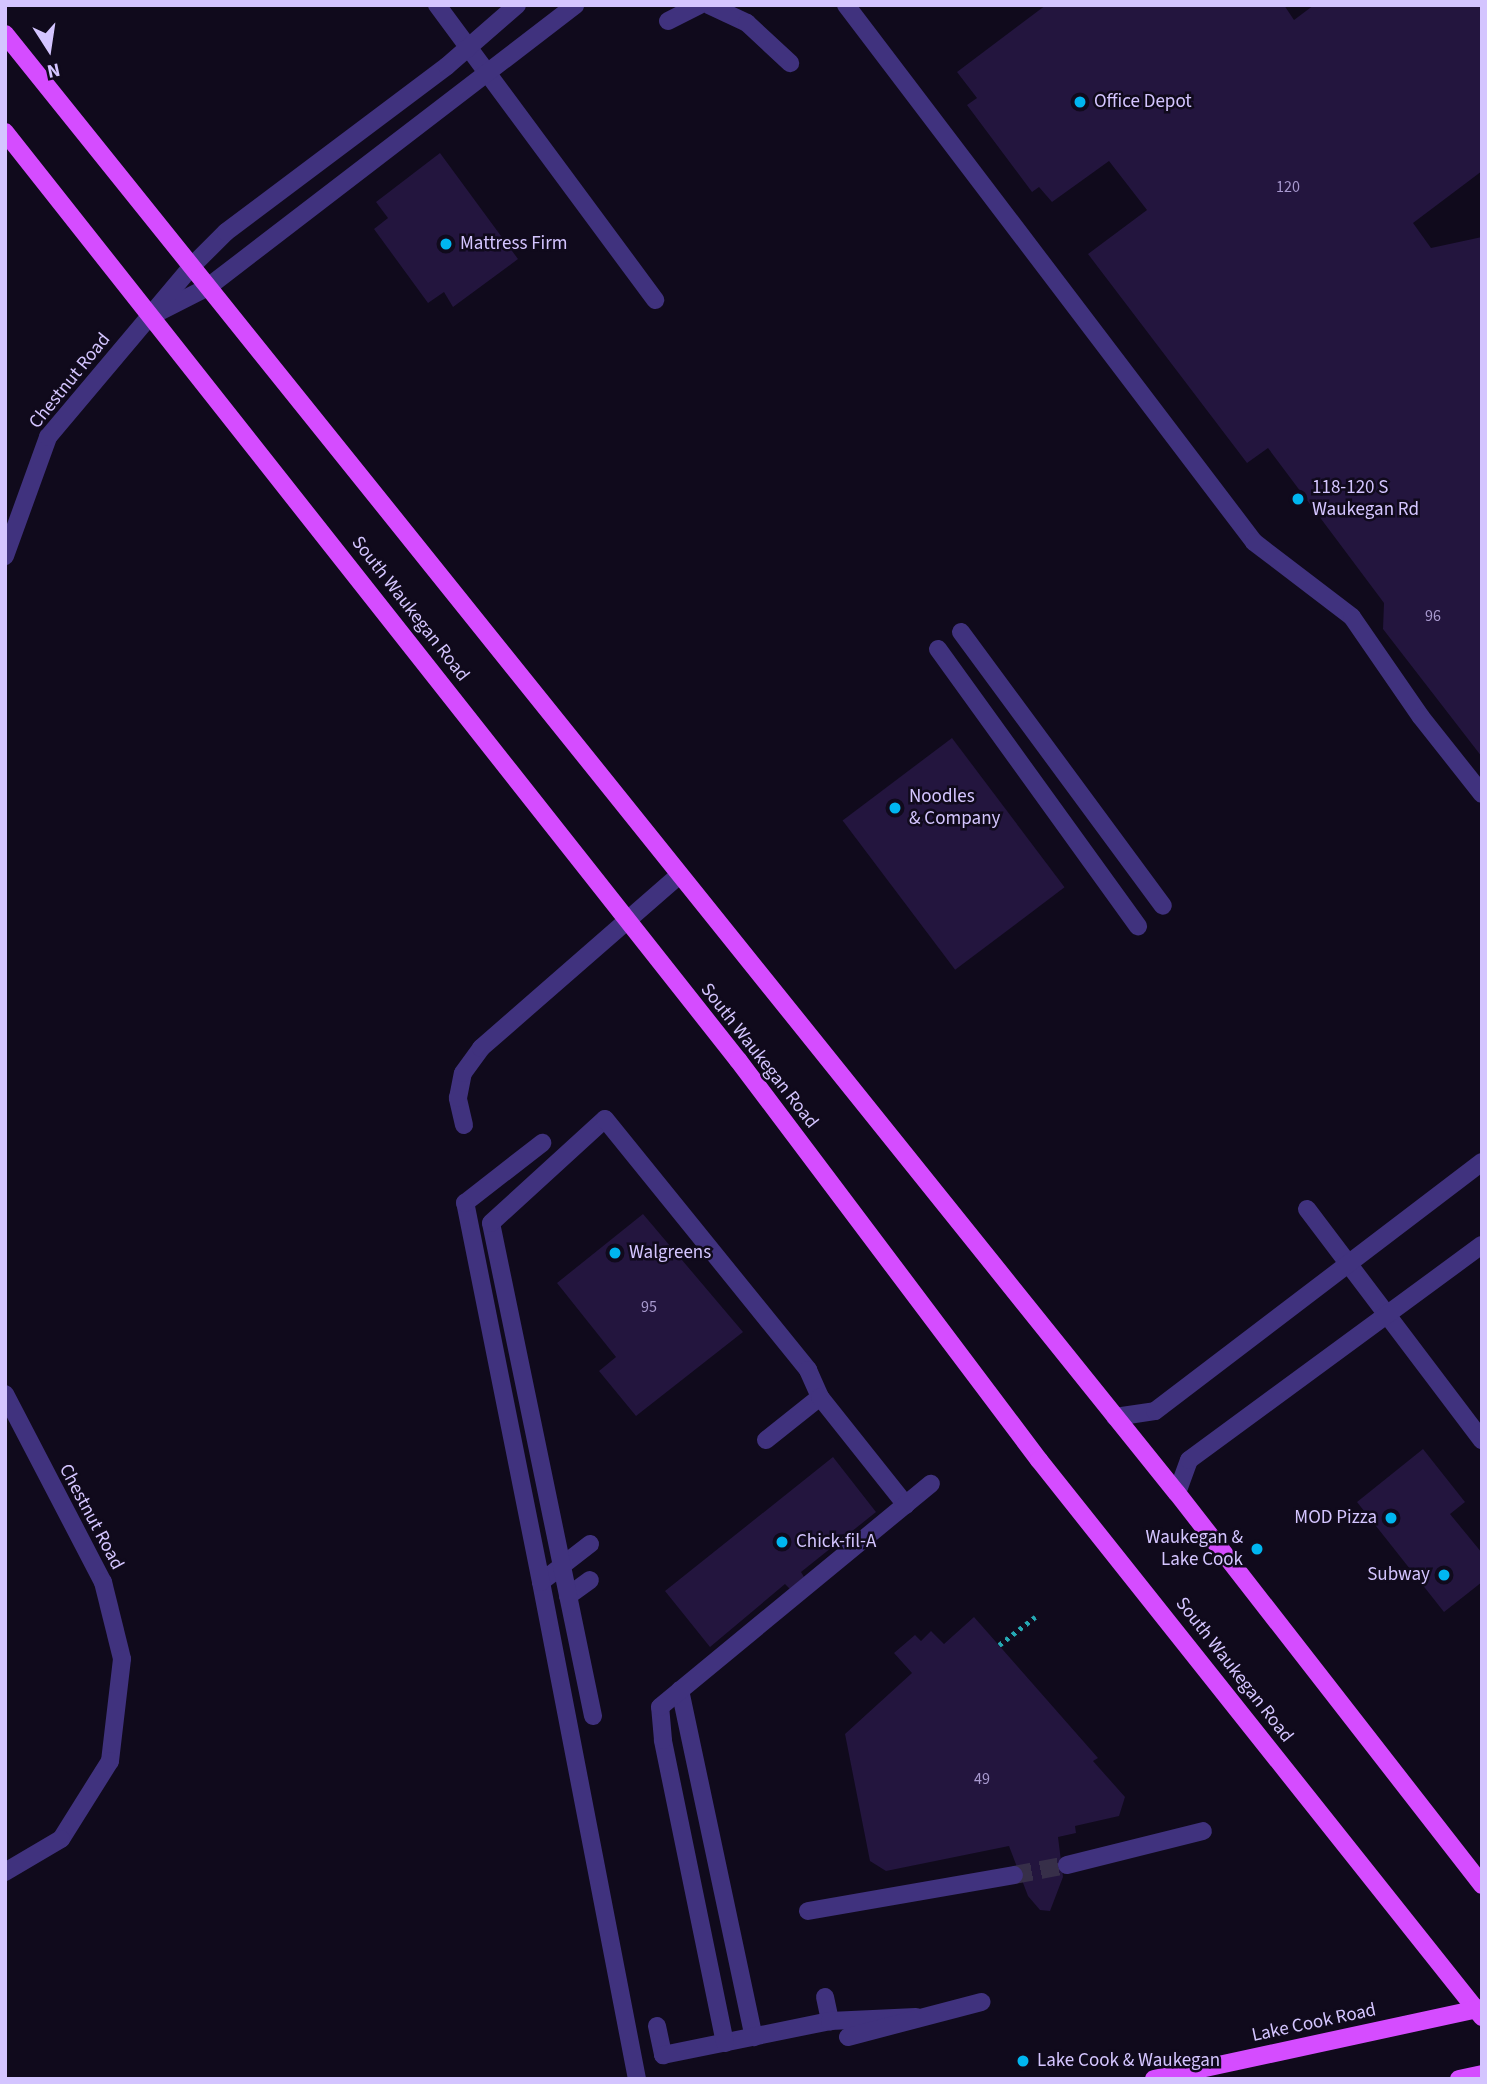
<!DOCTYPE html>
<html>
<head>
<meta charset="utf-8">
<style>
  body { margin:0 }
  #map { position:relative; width:1487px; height:2084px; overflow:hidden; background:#100a1c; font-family:"Source Sans 3",sans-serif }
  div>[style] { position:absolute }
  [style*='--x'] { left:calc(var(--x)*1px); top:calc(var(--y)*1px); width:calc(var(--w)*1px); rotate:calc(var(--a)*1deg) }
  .building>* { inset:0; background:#23153e; transform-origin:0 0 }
  .minor-tunnel>* { height:18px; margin-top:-9px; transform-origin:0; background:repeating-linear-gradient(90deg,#372f49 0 18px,transparent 0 27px) }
  .path>* { height:4.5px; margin-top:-2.25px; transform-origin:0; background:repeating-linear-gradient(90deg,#25a8b3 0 3.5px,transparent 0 8.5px) }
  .minor>* { height:18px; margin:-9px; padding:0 9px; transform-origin:9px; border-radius:9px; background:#40327e }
  .major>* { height:18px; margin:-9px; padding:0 9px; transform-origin:9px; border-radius:9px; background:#d54cff }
  .dots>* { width:19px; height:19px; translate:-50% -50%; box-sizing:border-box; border:4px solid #100a1c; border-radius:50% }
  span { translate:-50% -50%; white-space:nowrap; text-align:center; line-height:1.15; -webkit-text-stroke:5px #100a1c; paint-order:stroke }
  .number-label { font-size:16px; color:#a899cf }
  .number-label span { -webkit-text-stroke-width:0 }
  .poi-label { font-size:19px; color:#d4c5ff }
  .left { translate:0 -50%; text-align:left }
  .right { translate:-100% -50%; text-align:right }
  .street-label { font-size:19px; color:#d4c5ff }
  .frame { position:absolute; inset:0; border:7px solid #d4c5ff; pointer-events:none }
  .north { position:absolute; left:14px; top:14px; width:70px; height:70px; -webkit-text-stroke:5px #100a1c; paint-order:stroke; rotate:168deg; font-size:19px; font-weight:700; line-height:28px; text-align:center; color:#d4c5ff }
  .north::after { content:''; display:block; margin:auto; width:24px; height:32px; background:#d4c5ff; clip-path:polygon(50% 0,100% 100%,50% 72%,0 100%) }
</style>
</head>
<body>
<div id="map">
  <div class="building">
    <i style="clip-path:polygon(1046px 5px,1284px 5px,1294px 20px,1314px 5px,1482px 5px,1482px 171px,1413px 223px,1431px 248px,1482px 237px,1482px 757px,1383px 629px,1384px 603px,1268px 448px,1247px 463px,1088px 254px,1147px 210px,1109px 161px,1052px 202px,1039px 187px,1032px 192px,967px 105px,977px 98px,957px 72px)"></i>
    <i style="clip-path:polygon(440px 153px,518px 259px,453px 307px,444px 292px,428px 303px,374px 229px,388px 218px,376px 202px)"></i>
    <i style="left:952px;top:738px;width:187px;height:137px;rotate:53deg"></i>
    <i style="clip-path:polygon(643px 1214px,743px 1332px,636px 1416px,599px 1371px,616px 1357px,557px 1283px)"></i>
    <i style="clip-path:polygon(1423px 1449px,1465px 1502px,1450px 1514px,1482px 1553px,1482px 1582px,1444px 1612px,1357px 1502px)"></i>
    <i style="clip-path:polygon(833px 1457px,876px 1512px,801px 1572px,804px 1577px,790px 1589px,785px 1584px,710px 1647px,665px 1591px)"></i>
    <i style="clip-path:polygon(974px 1617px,1098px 1758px,1093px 1761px,1125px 1797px,1119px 1816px,1075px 1826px,1076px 1833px,1058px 1837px,1063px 1877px,1050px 1911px,1040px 1910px,1028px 1896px,1009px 1846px,886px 1871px,870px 1861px,845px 1734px,912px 1673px,894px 1653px,915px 1635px,921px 1641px,931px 1631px,944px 1644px)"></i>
  </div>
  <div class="minor-tunnel">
    <i style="--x:1014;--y:1875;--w:54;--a:-10.7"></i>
  </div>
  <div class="path">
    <i style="--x:999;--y:1645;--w:46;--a:-37.9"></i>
  </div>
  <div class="minor">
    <i style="--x:437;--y:5;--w:367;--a:53.5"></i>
    <i style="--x:709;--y:5;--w:42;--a:25.3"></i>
    <i style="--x:747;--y:23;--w:59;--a:42.9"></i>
    <i style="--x:846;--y:5;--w:674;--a:52.77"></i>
    <i style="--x:1254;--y:542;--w:123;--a:37.4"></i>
    <i style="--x:1352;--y:617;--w:121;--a:55.4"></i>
    <i style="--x:1421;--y:717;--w:98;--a:51.6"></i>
    <i style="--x:668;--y:21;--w:35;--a:-27"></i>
    <i style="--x:155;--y:314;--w:59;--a:-27"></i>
    <i style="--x:208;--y:287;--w:463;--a:-37.5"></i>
    <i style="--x:5;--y:556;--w:127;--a:-70.1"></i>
    <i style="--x:48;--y:437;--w:222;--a:-49.9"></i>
    <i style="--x:191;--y:267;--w:49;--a:-45"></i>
    <i style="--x:226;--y:232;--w:276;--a:-36.9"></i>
    <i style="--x:447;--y:66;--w:93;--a:-41.1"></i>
    <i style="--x:961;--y:632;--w:340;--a:53.6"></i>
    <i style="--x:938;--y:649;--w:342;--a:54.2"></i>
    <i style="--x:464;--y:1125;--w:28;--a:-103"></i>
    <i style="--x:458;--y:1098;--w:25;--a:-79"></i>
    <i style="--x:463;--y:1073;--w:31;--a:-54"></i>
    <i style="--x:481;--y:1048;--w:263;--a:-41.1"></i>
    <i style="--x:1307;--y:1209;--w:290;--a:52.9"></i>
    <i style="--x:5;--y:1394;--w:212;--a:62.5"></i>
    <i style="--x:103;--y:1582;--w:79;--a:76.1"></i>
    <i style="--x:122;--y:1659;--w:103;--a:96.7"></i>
    <i style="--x:110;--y:1761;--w:92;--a:122.1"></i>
    <i style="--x:61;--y:1839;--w:65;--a:149.5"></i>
    <i style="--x:1115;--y:1417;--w:40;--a:-8.5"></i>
    <i style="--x:1155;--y:1411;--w:411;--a:-37.3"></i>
    <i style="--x:766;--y:1440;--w:69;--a:-38.5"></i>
    <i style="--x:1177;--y:1493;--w:35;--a:-70"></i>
    <i style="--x:1189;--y:1460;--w:363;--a:-36.3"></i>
    <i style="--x:590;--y:1544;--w:62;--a:142.2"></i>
    <i style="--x:541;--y:1582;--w:506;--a:79.07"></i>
    <i style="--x:541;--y:1582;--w:387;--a:-101.3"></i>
    <i style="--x:465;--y:1203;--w:98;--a:-37.9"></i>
    <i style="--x:568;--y:1596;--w:27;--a:-36"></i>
    <i style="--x:680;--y:1690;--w:355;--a:78"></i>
    <i style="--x:593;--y:1716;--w:503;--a:-101.69"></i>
    <i style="--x:491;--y:1223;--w:154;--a:-42.4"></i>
    <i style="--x:605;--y:1119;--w:323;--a:51"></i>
    <i style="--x:808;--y:1370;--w:30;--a:66"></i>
    <i style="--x:820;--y:1397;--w:138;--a:51.5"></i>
    <i style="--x:1067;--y:1865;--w:140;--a:-14"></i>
    <i style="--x:808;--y:1911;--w:209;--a:-9.9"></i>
    <i style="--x:825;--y:1997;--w:25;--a:78"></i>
    <i style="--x:657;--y:2026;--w:30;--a:78"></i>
    <i style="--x:663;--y:2055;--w:170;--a:-11.5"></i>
    <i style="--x:830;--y:2021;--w:86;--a:-2.7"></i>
    <i style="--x:848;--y:2037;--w:138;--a:-14.7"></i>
    <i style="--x:725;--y:2043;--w:309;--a:-101.6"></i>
    <i style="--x:663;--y:1740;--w:33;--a:-95"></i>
    <i style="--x:660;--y:1707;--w:351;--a:-39.5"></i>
  </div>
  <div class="major">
    <i style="--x:5;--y:34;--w:1871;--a:51.23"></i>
    <i style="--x:1177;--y:1493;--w:497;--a:52.1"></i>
    <i style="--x:5;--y:132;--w:1183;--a:51.7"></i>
    <i style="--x:738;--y:1060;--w:501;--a:53.04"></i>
    <i style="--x:1039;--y:1460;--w:712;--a:51.5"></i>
    <i style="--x:1154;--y:2079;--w:336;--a:-12.2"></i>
    <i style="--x:1459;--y:2079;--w:24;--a:-12"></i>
  </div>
  <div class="dots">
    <i style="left:1080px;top:102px;background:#00b6f0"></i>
    <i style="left:446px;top:244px;background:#00b6f0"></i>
    <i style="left:1298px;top:499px;background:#00b6f0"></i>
    <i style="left:895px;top:808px;background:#00b6f0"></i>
    <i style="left:615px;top:1253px;background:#00b6f0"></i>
    <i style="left:1391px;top:1518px;background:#00b6f0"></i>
    <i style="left:782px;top:1542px;background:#00b6f0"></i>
    <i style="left:1257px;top:1549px;background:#00b6f0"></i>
    <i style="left:1444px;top:1575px;background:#00b6f0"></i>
    <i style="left:1023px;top:2061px;background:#00b6f0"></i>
  </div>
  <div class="number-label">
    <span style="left:1288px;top:187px">120</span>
    <span style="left:1433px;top:616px">96</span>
    <span style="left:649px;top:1307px">95</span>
    <span style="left:982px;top:1779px">49</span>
  </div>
  <div class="poi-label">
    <span class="left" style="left:1094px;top:102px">Office Depot</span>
    <span class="left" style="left:460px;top:244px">Mattress Firm</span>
    <span class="left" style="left:1312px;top:499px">118-120 S<br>Waukegan Rd</span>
    <span class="left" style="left:909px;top:808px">Noodles<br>&amp; Company</span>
    <span class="left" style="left:629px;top:1253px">Walgreens</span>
    <span class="right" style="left:1377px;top:1518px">MOD Pizza</span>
    <span class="right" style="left:1243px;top:1549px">Waukegan &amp;<br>Lake Cook</span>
    <span class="left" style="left:796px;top:1542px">Chick-fil-A</span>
    <span class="right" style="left:1430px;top:1575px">Subway</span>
    <span class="left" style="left:1037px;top:2061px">Lake Cook &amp; Waukegan</span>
  </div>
  <div class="street-label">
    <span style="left:70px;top:381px;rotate:-51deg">Chestnut Road</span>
    <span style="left:410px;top:609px;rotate:52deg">South Waukegan Road</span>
    <span style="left:759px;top:1056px;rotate:52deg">South Waukegan Road</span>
    <span style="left:91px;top:1517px;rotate:62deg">Chestnut Road</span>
    <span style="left:1234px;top:1670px;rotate:52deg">South Waukegan Road</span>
    <span style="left:1314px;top:2023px;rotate:-12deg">Lake Cook Road</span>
  </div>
  <div class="frame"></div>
  <div class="north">N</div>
</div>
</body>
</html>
